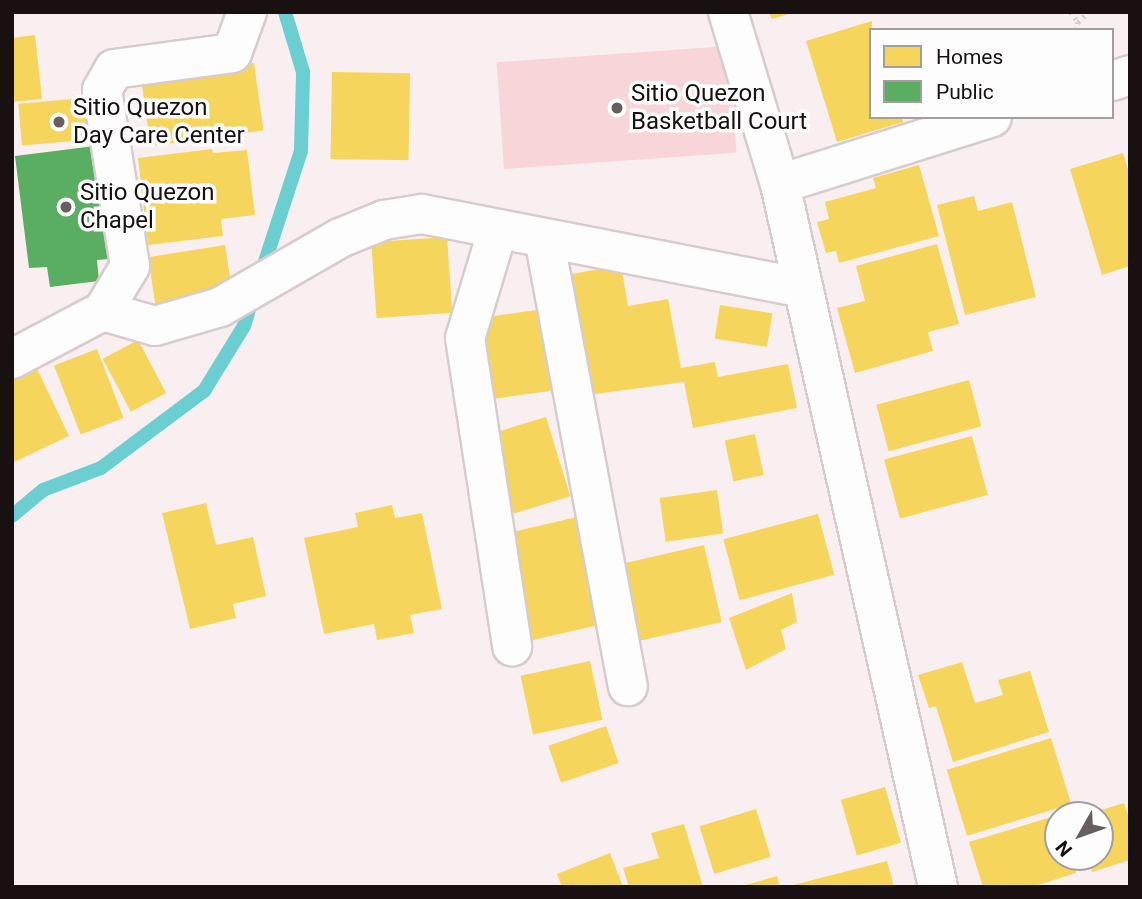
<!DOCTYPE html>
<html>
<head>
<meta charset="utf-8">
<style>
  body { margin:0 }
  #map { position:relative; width:1142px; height:899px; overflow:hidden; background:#f9eff0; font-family:Roboto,sans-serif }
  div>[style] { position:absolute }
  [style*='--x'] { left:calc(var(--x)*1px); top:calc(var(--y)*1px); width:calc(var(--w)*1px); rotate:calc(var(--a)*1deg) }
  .green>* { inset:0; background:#f7d5d9; transform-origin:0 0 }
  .homes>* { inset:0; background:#f6d55c; transform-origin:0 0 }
  .public>* { inset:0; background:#5aae61 }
  .stream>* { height:14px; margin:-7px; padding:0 7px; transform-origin:7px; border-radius:7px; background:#6bced0 }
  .path>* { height:4.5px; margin-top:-2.25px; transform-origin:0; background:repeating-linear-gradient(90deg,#d1cfcf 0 2px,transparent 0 7px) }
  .roads { filter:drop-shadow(2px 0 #d6cccd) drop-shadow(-2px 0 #d6cccd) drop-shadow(0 2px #d6cccd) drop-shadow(0 -2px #d6cccd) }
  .minor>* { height:38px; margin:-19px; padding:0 19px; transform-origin:19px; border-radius:19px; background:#fefdfd }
  .dots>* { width:19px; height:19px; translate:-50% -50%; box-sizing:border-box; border:4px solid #fdfdfd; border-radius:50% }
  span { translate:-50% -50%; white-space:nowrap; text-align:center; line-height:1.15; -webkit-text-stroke:7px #fdfdfd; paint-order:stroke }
  .poi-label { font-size:24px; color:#191011 }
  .left { translate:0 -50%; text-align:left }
  .frame { position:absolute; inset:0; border:14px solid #191011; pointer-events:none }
  .legend { position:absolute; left:869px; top:28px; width:245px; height:91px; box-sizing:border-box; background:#fdfdfd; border:2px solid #a29e9f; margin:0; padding:9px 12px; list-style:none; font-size:21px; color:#191011 }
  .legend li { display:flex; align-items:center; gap:14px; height:35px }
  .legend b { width:35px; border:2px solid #a29e9f }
  .north { position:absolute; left:1044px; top:801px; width:70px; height:70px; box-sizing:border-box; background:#fdfdfd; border:2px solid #a29e9f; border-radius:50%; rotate:230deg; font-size:19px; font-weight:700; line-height:28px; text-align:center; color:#191011 }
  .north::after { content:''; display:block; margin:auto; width:24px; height:32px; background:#675e5f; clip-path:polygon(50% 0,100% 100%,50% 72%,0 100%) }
</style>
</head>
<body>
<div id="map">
  <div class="green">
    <i style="left:729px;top:46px;width:107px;height:233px;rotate:86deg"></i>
  </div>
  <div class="homes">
    <i style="clip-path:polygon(769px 12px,792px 12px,792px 13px,772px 19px)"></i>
    <i style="clip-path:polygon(872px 21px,871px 117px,902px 117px,903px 122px,837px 142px,806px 41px)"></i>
    <i style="clip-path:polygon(35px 35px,42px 99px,12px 102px,12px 38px)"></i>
    <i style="left:254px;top:63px;width:68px;height:114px;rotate:82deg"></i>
    <i style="left:332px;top:72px;width:78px;height:87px;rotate:1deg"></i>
    <i style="left:95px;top:97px;width:42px;height:77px;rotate:85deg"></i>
    <i style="clip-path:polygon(212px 149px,213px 153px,247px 150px,255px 215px,221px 219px,223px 236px,148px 245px,138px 158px)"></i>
    <i style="clip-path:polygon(1123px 153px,1130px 176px,1130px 266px,1102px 275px,1070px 169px)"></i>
    <i style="clip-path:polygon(919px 165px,939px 236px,839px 263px,836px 251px,826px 253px,817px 222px,829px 219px,825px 202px,876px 188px,873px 178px)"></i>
    <i style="clip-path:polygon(974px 196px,978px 211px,1012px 202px,1036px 297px,965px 315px,937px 205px)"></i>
    <i style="left:447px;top:237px;width:76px;height:76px;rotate:86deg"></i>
    <i style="clip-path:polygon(937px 244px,959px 324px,928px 332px,933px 351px,855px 373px,837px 308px,865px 301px,856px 266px)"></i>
    <i style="left:225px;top:245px;width:54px;height:78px;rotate:81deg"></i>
    <i style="clip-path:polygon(621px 265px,628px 306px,668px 299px,681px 368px,715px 362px,718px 377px,788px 364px,797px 408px,693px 428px,684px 382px,589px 395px,567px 275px)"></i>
    <i style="left:720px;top:305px;width:53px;height:34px;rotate:9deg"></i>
    <i style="left:544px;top:309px;width:82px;height:67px;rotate:82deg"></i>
    <i style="left:138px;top:340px;width:60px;height:40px;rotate:62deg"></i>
    <i style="left:97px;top:349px;width:74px;height:46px;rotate:69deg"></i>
    <i style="clip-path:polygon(33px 360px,69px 436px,12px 463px,12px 369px)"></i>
    <i style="left:969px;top:380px;width:48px;height:96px;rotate:75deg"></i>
    <i style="left:546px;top:417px;width:83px;height:59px;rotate:73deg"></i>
    <i style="left:755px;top:434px;width:42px;height:31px;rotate:78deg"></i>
    <i style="left:972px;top:436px;width:61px;height:91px;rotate:75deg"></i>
    <i style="left:717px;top:490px;width:44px;height:58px;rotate:82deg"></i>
    <i style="clip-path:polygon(206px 503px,216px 545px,253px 537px,266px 596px,233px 604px,236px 618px,190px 629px,162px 513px)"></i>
    <i style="clip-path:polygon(392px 505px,395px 518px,422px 513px,442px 609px,410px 615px,414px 633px,377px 640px,374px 624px,324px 634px,304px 538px,358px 527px,355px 513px)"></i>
    <i style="left:818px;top:514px;width:63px;height:98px;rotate:75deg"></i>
    <i style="left:577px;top:517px;width:110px;height:76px;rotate:77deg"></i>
    <i style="left:704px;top:545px;width:79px;height:85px;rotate:77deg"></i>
    <i style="clip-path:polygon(792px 593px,797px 622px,781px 630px,786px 649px,746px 670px,729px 618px)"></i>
    <i style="left:590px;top:661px;width:60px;height:71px;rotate:78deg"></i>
    <i style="clip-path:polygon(962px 662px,975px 703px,1003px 695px,998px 680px,1030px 671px,1049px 732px,953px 762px,936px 706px,929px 708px,918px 675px)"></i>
    <i style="left:606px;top:726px;width:39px;height:61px;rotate:71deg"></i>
    <i style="left:1051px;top:738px;width:69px;height:109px;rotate:73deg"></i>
    <i style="left:885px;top:787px;width:58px;height:46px;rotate:74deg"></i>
    <i style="clip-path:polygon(1124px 803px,1130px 821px,1130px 860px,1092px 872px,1087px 857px,1100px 857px,1100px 815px,1088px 814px)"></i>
    <i style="left:756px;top:809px;width:50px;height:59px;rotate:73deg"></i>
    <i style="clip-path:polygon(1058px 815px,1058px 857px,1071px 857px,1076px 873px,1032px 887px,983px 887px,969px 842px)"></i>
    <i style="clip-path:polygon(684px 824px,703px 887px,629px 887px,623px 868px,659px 858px,651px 833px)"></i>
    <i style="clip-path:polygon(610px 853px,623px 887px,562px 887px,557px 874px)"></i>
    <i style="clip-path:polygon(887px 861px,894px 887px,789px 887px,789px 886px)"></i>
    <i style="clip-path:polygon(777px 876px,780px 887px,743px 887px,742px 886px)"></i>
  </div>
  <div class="public">
    <i style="clip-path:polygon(103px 145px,118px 258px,97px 260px,99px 281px,50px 287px,47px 267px,29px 268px,15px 156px)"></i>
  </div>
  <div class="stream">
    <i style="--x:261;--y:274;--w:129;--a:-72"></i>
    <i style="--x:301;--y:151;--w:79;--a:-88.5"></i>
    <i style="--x:303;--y:72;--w:63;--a:-106.7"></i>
    <i style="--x:12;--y:516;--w:40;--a:-40"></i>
    <i style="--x:43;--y:490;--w:62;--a:-20.8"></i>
    <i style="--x:101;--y:468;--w:129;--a:-36.8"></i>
    <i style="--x:204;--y:391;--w:76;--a:-58.4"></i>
    <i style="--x:244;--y:326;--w:30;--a:-73"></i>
  </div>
  <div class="path">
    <i style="--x:1071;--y:12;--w:12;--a:55"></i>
    <i style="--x:1078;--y:22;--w:8;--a:104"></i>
    <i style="--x:1078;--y:22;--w:14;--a:-45"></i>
  </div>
  <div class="roads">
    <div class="minor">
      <i style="--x:728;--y:12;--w:180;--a:73.2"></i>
      <i style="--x:780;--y:184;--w:721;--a:77.33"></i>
      <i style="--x:1112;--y:81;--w:19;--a:-18"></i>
      <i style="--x:780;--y:184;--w:222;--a:-17.5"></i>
      <i style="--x:498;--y:229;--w:114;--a:106.8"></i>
      <i style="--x:465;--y:338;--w:312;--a:81.3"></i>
      <i style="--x:544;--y:238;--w:456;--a:79.4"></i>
      <i style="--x:103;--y:311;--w:54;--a:16.1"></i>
      <i style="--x:155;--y:326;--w:68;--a:-16.3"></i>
      <i style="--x:220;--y:307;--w:138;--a:-29.9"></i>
      <i style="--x:340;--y:238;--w:48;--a:-22.2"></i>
      <i style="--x:384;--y:220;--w:38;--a:-9"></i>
      <i style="--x:422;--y:214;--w:387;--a:11"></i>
      <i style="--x:12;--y:359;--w:103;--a:-27.8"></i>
      <i style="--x:103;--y:311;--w:52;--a:-59"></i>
      <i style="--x:130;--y:266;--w:178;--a:-99"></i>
      <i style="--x:102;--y:90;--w:24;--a:-60"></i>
      <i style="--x:114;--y:69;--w:119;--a:-7.7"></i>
      <i style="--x:232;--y:53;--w:44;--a:-69.9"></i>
    </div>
  </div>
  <div class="dots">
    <i style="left:617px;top:108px;background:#675e5f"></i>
    <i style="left:59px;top:122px;background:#675e5f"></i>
    <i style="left:66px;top:207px;background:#675e5f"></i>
  </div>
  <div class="poi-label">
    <span class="left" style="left:631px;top:108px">Sitio Quezon<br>Basketball Court</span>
    <span class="left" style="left:73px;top:122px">Sitio Quezon<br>Day Care Center</span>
    <span class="left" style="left:80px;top:207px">Sitio Quezon<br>Chapel</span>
  </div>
  <div class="frame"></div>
  <ul class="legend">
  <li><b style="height:19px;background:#f6d55c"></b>Homes</li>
  <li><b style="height:19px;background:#5aae61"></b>Public</li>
  </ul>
  <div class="north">N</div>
</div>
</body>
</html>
